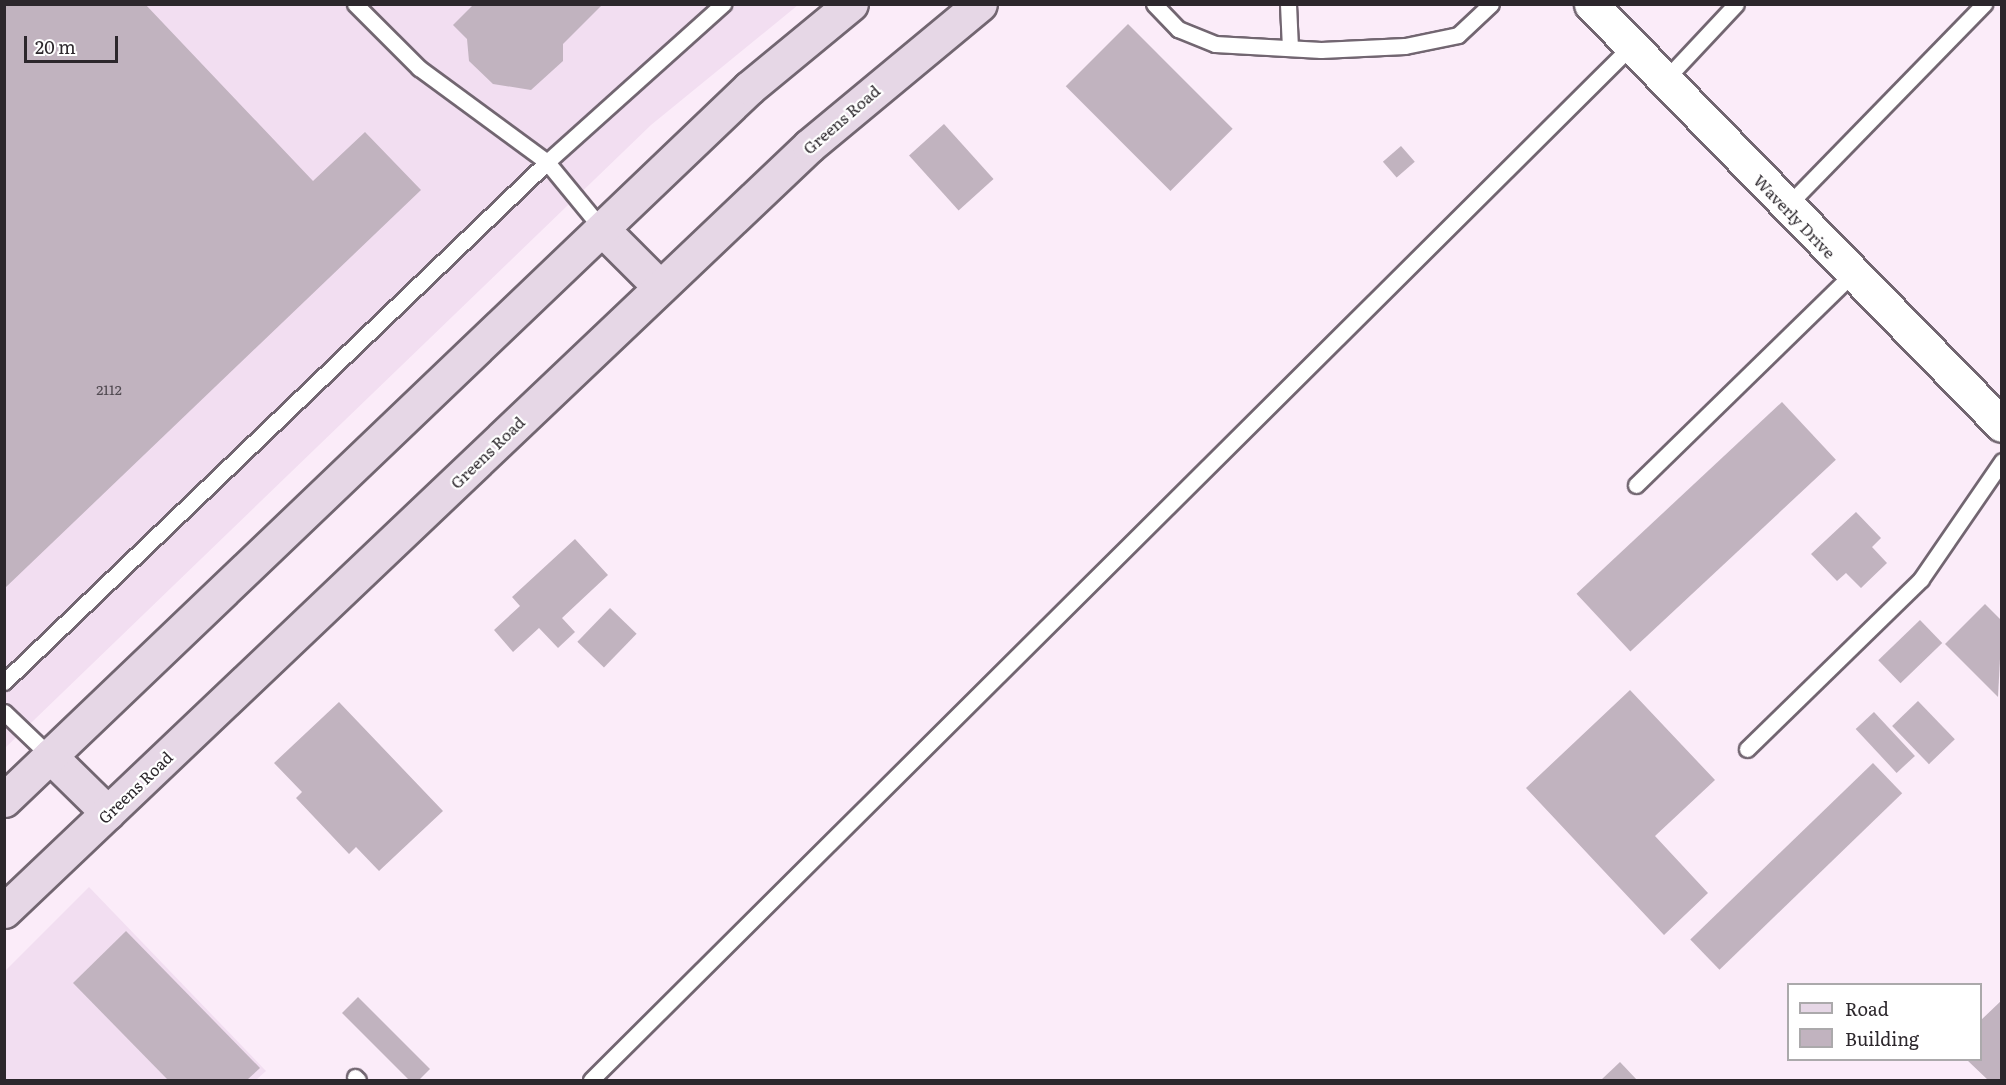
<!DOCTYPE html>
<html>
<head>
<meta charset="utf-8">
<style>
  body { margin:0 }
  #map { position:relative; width:2006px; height:1085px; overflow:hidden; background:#fbecf9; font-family:Literata,serif }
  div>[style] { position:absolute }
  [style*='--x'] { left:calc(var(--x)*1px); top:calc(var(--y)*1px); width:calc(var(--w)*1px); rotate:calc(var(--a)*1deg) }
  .built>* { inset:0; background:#f2def1 }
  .building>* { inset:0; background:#c1b3bf; transform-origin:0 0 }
  .roads { filter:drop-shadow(2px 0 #726671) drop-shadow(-2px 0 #726671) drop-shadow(0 2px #726671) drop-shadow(0 -2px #726671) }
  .service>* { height:15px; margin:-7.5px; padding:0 7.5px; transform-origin:7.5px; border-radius:7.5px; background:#fff }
  .tertiary>* { height:33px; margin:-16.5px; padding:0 16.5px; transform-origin:16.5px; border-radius:16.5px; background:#fff }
  .secondary>* { height:33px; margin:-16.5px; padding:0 16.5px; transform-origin:16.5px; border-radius:16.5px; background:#e6d7e6 }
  span { translate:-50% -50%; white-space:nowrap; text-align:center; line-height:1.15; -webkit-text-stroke:4.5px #fff; paint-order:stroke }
  .number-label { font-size:14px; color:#514a51 }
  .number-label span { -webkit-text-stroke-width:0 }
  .street-label { font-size:16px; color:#2c272c }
  .frame { position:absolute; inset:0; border:6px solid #2c272c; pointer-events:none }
  .legend { position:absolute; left:1787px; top:983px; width:195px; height:78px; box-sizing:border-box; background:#fff; border:2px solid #aba9ab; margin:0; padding:8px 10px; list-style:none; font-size:18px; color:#2c272c }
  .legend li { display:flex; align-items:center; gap:12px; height:30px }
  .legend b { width:30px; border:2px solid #aba9ab }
  .scale { position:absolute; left:24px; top:36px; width:94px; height:27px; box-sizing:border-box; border:3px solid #2c272c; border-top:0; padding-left:8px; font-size:18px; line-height:21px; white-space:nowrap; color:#2c272c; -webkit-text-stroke:4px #fff; paint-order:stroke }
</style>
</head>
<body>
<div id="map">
  <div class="built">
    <i style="clip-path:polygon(5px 5px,798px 5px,651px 125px,5px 748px)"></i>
    <i style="clip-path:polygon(89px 887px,266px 1071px,256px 1080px,5px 1080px,5px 971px)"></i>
  </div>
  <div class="building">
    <i style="clip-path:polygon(5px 4px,145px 4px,313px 181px,365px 132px,421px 190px,5px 588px)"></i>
    <i style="clip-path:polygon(474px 4px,603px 4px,563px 44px,563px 61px,531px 90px,493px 84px,469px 61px,467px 39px,453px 25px)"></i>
    <i style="left:1128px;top:24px;width:148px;height:88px;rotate:45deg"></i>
    <i style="left:944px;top:124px;width:74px;height:47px;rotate:48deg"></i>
    <i style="left:1401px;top:146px;width:21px;height:24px;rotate:49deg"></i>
    <i style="left:1782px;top:402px;width:79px;height:281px;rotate:47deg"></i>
    <i style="clip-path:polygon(1856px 512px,1881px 538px,1872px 547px,1887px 563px,1861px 588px,1846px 573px,1837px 581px,1811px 554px)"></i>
    <i style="clip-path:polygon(575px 539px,608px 575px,562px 618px,575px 632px,558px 648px,539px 628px,513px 652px,494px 630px,520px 606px,512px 597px)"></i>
    <i style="clip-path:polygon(1985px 604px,2002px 621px,1998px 697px,1945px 644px)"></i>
    <i style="left:610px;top:608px;width:37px;height:47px;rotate:44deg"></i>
    <i style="left:1920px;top:620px;width:32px;height:58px;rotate:46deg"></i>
    <i style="clip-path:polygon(1630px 690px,1715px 780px,1655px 836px,1708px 893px,1664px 935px,1526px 788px)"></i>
    <i style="left:1918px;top:701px;width:53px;height:36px;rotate:46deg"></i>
    <i style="clip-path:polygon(339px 702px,443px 811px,379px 871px,356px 847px,349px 854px,296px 798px,302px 792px,274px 763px)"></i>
    <i style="left:1874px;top:712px;width:60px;height:25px;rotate:47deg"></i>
    <i style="left:1873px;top:763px;width:42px;height:254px;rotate:46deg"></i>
    <i style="clip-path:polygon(126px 931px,260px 1068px,247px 1080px,168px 1080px,73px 983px)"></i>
    <i style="clip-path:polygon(358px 997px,430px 1069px,419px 1080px,409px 1080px,342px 1013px)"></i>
    <i style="clip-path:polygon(2002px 1000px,2002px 1080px,1988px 1080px,1967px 1060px,1980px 1060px,1980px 1021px)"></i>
    <i style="clip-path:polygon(1620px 1062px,1637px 1080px,1601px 1080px)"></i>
  </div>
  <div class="roads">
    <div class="service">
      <i style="--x:355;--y:4;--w:91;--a:45"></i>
      <i style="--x:419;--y:68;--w:159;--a:36.3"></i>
      <i style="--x:547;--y:162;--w:87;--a:50.6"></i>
      <i style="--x:1154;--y:4;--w:35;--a:46"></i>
      <i style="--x:1178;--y:29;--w:40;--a:22"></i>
      <i style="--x:1215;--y:44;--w:106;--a:3.2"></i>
      <i style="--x:1321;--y:50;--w:84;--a:-2.7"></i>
      <i style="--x:1405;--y:46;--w:54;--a:-11.7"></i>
      <i style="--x:1458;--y:35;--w:45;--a:-43.2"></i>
      <i style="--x:1288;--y:4;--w:44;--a:87.4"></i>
      <i style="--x:1664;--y:81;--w:105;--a:-46.9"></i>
      <i style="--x:1786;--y:207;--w:284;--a:-45.7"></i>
      <i style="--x:1636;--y:485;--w:302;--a:-44.3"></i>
      <i style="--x:4;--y:682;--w:752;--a:-43.76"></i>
      <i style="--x:547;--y:162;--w:237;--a:-41.9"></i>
      <i style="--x:4;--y:712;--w:64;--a:43.7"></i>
      <i style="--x:1747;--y:749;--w:243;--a:-44.3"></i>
      <i style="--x:1921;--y:579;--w:143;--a:-55.5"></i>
      <i style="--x:355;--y:1077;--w:4;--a:45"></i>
      <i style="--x:591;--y:1080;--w:1467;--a:-44.83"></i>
    </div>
    <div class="tertiary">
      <i style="--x:1591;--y:4;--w:588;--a:45.69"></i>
    </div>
    <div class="secondary">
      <i style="--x:602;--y:229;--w:82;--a:45"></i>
      <i style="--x:50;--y:756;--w:81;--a:44.5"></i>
      <i style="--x:4;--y:800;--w:1031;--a:-43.7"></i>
      <i style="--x:749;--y:88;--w:132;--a:-39.5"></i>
      <i style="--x:4;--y:911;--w:1111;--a:-43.54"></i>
      <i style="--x:809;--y:146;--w:222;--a:-39.7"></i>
    </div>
  </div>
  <div class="number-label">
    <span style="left:109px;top:389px">2112</span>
  </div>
  <div class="street-label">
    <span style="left:841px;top:119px;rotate:-41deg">Greens Road</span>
    <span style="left:1795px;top:216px;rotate:46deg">Waverly Drive</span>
    <span style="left:487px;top:452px;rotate:-44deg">Greens Road</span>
    <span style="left:135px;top:787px;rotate:-44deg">Greens Road</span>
  </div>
  <div class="frame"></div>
  <ul class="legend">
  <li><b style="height:8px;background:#e6d7e6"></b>Road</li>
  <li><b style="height:16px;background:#c1b3bf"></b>Building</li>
  </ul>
  <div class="scale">20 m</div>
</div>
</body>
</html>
